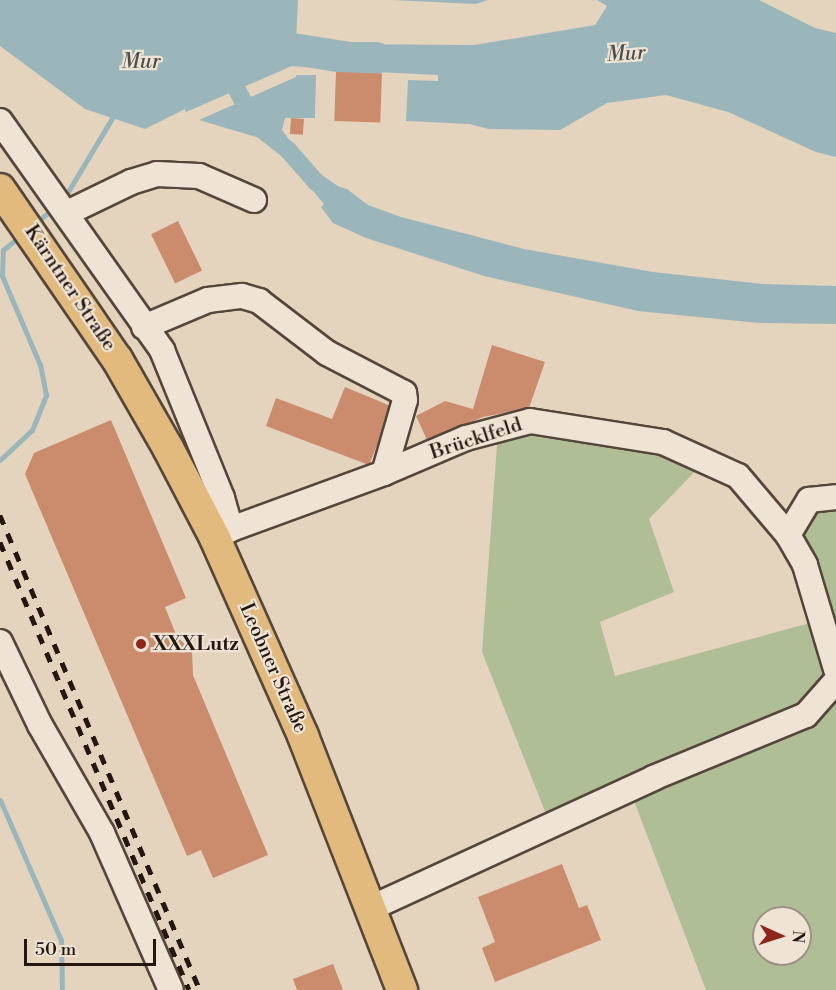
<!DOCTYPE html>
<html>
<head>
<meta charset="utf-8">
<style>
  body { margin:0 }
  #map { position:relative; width:836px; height:990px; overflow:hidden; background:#e5d4bd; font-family:"Libre Bodoni",serif }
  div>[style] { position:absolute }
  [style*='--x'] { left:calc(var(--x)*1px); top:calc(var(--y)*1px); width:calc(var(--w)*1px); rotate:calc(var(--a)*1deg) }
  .green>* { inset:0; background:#afbe95 }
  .water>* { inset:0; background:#9ab6bb }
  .stream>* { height:5px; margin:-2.5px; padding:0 2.5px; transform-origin:2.5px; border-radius:2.5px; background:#9ab6bb }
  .canal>* { height:18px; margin:-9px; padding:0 9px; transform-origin:9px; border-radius:9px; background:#9ab6bb }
  .river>* { height:32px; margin:-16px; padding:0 16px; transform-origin:16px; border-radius:16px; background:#9ab6bb }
  .building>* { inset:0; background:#cb8b6d; transform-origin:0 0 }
  .roads { filter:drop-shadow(2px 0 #54463a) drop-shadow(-2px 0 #54463a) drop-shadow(0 2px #54463a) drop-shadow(0 -2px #54463a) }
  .minor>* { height:24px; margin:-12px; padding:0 12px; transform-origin:12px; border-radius:12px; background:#eee3d4 }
  .major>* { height:30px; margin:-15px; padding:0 15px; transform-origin:15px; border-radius:15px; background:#e2ba7e }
  .rail>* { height:4.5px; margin-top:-2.25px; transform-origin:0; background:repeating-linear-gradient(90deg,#24170f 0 10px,transparent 0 20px) }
  .dots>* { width:16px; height:16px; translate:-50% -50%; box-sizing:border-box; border:3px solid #eee3d4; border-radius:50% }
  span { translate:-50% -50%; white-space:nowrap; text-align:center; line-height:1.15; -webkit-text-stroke:4.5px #eee3d4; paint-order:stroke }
  .street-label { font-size:20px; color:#24170f }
  .poi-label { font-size:20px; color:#24170f; font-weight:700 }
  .left { translate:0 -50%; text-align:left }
  .water-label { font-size:21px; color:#4d4f4b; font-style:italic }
  .north { position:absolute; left:752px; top:906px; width:60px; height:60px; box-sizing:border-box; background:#eee3d4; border:2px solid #9d9185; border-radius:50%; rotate:93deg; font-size:16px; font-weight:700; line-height:24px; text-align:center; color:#24170f }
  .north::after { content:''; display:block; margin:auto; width:21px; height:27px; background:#8f2418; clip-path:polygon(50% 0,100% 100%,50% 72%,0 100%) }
  .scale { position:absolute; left:24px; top:939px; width:132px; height:27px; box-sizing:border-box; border:3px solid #24170f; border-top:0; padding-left:8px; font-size:18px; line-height:21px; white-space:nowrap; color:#24170f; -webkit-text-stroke:4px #eee3d4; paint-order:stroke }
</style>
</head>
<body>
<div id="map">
  <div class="green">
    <i style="clip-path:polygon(evenodd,498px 431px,673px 447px,705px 461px,649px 519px,674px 592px,600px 622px,615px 676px,821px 620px,788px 535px,809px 500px,836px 497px,836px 990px,706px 990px,631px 793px,550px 824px,482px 652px,498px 431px,764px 918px,800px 918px,800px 954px,764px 954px,764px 918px)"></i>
  </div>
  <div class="water">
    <i style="clip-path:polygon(0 0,298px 0,296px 41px,317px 43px,316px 68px,292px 66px,186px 112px,185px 109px,145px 129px,85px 109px,0 46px)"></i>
    <i style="clip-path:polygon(392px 0,488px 0,476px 4px)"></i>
    <i style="clip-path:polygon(597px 0,759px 0,815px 28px,836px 33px,836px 157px,816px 152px,728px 112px,666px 95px,607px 103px,560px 130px,489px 129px,469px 124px,406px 121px,408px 80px,438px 81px,438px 75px,335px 70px,336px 44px,474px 45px,595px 25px,607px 6px)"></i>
    <i style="clip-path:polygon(296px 75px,316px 75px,315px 118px,285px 118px,282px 130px,293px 145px,283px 155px,263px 139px,199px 120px,296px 77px)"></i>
    <i style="clip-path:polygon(322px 176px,333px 185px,347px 189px,368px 205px,401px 217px,524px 249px,653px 272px,763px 284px,836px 286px,836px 324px,759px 323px,638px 311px,484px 276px,366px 238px,333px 223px,321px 207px,324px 204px,310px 187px)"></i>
  </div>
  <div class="stream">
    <i style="--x:63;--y:200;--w:96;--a:-59.1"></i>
    <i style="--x:35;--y:223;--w:24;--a:-38"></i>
    <i style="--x:0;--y:460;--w:44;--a:-43.2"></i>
    <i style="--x:32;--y:430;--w:38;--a:-68"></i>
    <i style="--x:46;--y:395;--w:31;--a:-101"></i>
    <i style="--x:40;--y:365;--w:97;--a:-113.1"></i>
    <i style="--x:2;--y:276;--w:26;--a:-88"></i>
    <i style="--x:3;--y:250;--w:23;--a:-40"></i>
    <i style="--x:0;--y:800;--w:153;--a:66.5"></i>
    <i style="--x:61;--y:940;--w:50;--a:88.9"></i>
  </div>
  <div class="canal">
    <i style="--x:230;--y:66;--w:14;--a:82"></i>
    <i style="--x:232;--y:80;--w:50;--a:62.4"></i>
    <i style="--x:255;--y:124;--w:42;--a:38.2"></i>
    <i style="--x:288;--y:150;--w:43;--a:48.8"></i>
    <i style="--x:316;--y:182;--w:23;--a:34"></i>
  </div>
  <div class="river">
    <i style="--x:274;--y:46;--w:77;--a:9"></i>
    <i style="--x:350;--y:58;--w:26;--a:0"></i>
  </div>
  <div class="building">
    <i style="left:336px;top:72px;width:46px;height:49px;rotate:2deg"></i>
    <i style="left:291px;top:118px;width:13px;height:16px;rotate:4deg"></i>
    <i style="left:178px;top:221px;width:55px;height:30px;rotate:64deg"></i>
    <i style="clip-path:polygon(492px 345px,545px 362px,529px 408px,483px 417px,427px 440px,416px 416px,445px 401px,473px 409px)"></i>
    <i style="clip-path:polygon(345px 387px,393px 407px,369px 465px,266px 426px,276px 398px,332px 419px)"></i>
    <i style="clip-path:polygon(111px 420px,186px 598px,165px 607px,177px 637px,192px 651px,193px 675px,268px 855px,213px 878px,201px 850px,187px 856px,25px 474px,34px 453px)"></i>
    <i style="clip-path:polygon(562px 864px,579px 908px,587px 905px,601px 940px,495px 982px,482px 948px,495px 942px,478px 897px)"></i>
    <i style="clip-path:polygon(333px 964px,343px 990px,297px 990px,293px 979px)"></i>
  </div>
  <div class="roads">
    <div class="minor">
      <i style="--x:0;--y:121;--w:281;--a:54.7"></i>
      <i style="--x:162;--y:350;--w:160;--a:67.9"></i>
      <i style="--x:222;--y:498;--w:32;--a:74"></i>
      <i style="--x:67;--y:213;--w:71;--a:-25.8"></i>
      <i style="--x:131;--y:182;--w:27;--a:-17"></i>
      <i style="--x:157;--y:174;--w:42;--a:2.7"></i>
      <i style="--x:199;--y:176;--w:60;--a:23.6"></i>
      <i style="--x:144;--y:327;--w:69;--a:-22.9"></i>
      <i style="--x:208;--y:300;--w:34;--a:-7"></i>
      <i style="--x:242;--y:296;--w:18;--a:16"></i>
      <i style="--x:259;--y:301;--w:86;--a:37.4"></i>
      <i style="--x:327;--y:353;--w:87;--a:27.5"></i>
      <i style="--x:404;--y:393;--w:7;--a:82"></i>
      <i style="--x:405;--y:400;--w:76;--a:106"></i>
      <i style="--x:788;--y:535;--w:41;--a:-59"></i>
      <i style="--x:809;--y:500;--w:27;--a:-6"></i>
      <i style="--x:215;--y:538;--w:18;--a:-29"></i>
      <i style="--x:231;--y:529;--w:163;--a:-20.1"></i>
      <i style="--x:384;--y:473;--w:89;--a:-23.1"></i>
      <i style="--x:466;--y:438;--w:66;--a:-14.9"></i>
      <i style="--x:530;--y:421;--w:135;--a:9"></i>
      <i style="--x:663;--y:442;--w:82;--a:24.4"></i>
      <i style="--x:738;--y:476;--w:77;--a:49.7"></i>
      <i style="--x:788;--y:535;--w:34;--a:60"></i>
      <i style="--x:805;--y:565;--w:109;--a:73.4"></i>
      <i style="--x:0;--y:642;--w:92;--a:64.3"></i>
      <i style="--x:40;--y:725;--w:125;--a:60.1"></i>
      <i style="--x:102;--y:833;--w:171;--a:66.3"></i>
      <i style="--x:371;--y:908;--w:311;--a:-24.7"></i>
      <i style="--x:653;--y:778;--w:165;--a:-22.4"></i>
      <i style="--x:806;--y:715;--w:45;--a:-48.6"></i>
    </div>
    <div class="major">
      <i style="--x:0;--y:189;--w:206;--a:55.5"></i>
      <i style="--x:117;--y:359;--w:103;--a:60.2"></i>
      <i style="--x:168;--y:448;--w:102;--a:62.4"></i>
      <i style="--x:215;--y:538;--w:217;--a:66"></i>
      <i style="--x:303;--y:736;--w:273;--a:68.7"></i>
    </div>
  </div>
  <div class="rail">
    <i style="--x:0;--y:515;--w:515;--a:67.17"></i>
    <i style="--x:0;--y:542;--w:486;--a:67.1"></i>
  </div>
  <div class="dots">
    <i style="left:141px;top:644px;background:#8f2418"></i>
  </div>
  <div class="street-label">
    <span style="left:70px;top:288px;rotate:56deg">Kärntner Straße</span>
    <span style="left:476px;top:439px;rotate:-18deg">Brücklfeld</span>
    <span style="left:273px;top:668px;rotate:66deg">Leobner Straße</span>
  </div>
  <div class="poi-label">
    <span class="left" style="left:153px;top:644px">XXXLutz</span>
  </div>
  <div class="water-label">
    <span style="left:626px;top:54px;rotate:-3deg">Mur</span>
    <span style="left:141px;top:62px">Mur</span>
  </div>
  <div class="north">N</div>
  <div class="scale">50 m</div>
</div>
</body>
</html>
